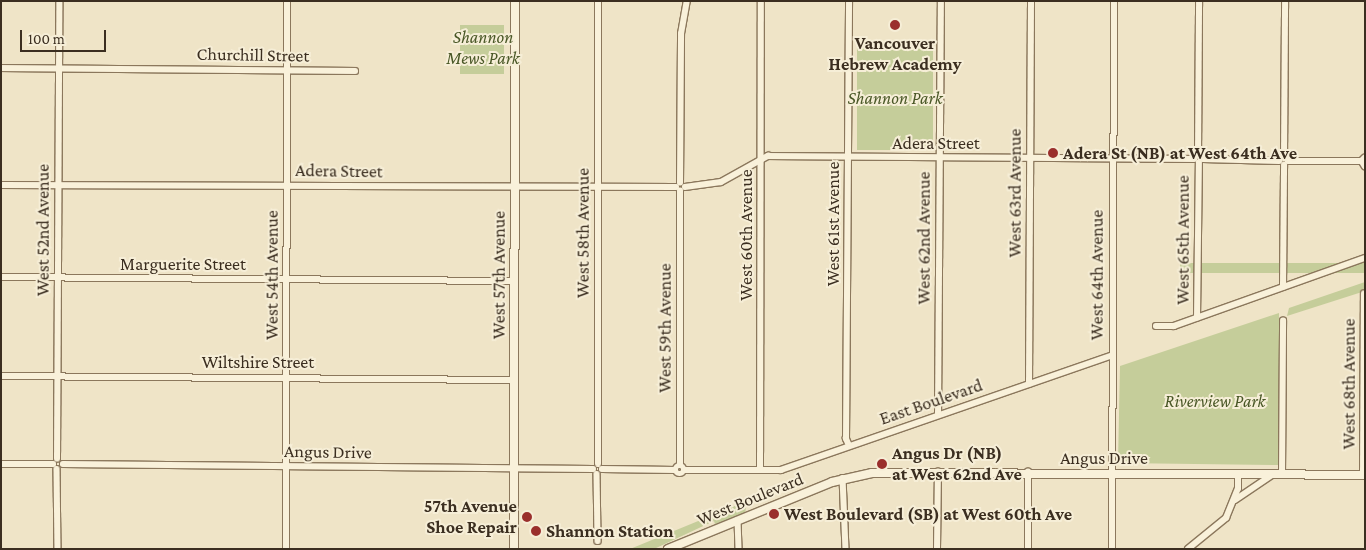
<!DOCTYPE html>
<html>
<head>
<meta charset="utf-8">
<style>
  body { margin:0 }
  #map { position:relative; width:1366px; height:550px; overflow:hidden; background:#efe4c7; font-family:"Crimson Pro",serif }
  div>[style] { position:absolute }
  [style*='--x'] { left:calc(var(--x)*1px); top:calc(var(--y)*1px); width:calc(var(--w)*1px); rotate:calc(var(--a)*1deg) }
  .green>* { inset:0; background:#c5cd9a; transform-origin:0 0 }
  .roads { filter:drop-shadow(1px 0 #8b775c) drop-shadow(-1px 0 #8b775c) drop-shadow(0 1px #8b775c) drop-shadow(0 -1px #8b775c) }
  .street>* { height:5.5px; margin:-2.75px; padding:0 2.75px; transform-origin:2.75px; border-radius:2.75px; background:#f9f1da }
  .street>.ring { margin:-2.75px; padding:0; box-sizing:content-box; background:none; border:5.5px solid #f9f1da; border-radius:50% }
  .secondary>* { height:8px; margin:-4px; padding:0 4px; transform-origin:4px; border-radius:4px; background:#f9f1da }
  .dots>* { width:14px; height:14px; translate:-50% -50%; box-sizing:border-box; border:2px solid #f6eed7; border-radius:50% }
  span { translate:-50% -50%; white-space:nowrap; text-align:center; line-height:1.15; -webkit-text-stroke:4px #f6eed7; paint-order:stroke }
  .park-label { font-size:18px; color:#495726; font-style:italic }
  .poi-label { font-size:18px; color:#3b2e20; font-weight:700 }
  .left { translate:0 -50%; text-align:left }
  .right { translate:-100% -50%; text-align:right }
  .street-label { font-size:18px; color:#3b2e20 }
  .frame { position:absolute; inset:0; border:2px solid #3b2e20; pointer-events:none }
  .scale { position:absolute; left:20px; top:30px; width:86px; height:22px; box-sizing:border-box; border:2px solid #3b2e20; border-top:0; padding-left:6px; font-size:15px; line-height:18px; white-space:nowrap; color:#3b2e20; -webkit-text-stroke:4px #f6eed7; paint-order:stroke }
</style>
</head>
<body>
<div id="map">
  <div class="green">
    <i style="left:460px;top:25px;width:44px;height:49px"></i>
    <i style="left:857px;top:46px;width:76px;height:104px"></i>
    <i style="left:1365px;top:263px;width:10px;height:185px;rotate:90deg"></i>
    <i style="clip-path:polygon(1365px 282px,1365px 290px,1362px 292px,1287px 316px,1289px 308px)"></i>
    <i style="clip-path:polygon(1279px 313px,1279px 465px,1118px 463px,1120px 366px)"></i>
    <i style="clip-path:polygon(747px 501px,745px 514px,715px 524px,714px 521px,654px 549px,630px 549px)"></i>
  </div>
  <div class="roads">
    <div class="street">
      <i style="--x:1;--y:68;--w:354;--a:0.5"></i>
      <i style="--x:1198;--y:155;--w:154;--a:-89.6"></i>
      <i style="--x:1284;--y:157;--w:156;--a:-89.6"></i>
      <i style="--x:1365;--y:158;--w:4;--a:135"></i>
      <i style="--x:1362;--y:161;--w:6;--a:59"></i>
      <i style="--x:1203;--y:159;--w:76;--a:1.5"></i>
      <i style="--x:1288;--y:161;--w:74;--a:0"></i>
      <i style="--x:680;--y:183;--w:149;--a:-89.6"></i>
      <i style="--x:681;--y:34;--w:34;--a:-80"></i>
      <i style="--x:1;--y:185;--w:675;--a:0.17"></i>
      <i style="--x:685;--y:187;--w:36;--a:-8"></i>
      <i style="--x:721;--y:182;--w:54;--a:-29"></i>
      <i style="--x:768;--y:156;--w:426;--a:0.4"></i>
      <i style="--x:1;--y:277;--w:513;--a:0.45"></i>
      <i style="--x:1283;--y:287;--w:122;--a:-89.5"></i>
      <i style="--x:1197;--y:318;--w:155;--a:-89.3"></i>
      <i style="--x:1156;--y:326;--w:18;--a:0"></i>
      <i style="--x:1174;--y:326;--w:203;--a:-19.6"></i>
      <i style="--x:1;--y:376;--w:513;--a:0.45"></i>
      <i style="--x:1029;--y:384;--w:383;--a:-89.7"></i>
      <i style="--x:938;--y:415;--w:414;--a:-89.6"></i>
      <i style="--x:849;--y:446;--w:8;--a:-113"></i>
      <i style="--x:846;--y:439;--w:438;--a:-89.6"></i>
      <i style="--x:57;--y:459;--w:458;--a:-89.7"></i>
      <i style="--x:1;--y:464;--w:52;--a:0"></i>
      <i style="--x:63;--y:464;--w:530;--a:0.54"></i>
      <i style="--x:598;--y:464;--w:463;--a:-90"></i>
      <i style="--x:680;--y:465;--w:274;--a:-90"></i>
      <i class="ring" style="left:676px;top:466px;width:2.5px;height:2.5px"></i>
      <i style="--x:57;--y:469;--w:80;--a:89.3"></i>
      <i style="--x:602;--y:469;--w:73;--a:0.8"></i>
      <i style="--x:684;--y:470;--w:97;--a:0"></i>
      <i style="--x:781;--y:470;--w:349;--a:-19.1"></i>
      <i style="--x:760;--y:470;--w:469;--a:-89.9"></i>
      <i style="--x:597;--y:474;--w:67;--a:89.1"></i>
      <i style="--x:1282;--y:474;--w:153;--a:-89.6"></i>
      <i style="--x:1363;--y:475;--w:181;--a:-89.7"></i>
      <i style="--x:843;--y:478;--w:71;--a:87.6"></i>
      <i style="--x:1235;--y:500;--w:45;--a:-34"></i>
      <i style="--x:738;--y:520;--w:29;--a:88"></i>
      <i style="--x:286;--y:549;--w:548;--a:-89.9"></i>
      <i style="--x:937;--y:549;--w:77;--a:-89.3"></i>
      <i style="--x:1028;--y:549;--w:77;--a:-90"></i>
      <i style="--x:1112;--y:549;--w:548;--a:-89.79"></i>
      <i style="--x:1188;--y:549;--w:49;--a:-39.2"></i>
      <i style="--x:1226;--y:518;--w:31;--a:-68"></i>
      <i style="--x:1238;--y:489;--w:15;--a:-90"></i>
    </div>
    <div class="secondary">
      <i style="--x:514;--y:549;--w:548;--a:-89.9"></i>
      <i style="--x:668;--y:549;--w:177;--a:-22.2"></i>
      <i style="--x:832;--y:482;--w:41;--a:-12.7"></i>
      <i style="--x:872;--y:473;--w:493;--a:0.2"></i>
    </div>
  </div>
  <div class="dots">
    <i style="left:895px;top:25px;background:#9a2f2c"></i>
    <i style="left:1053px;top:153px;background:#9a2f2c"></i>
    <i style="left:882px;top:464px;background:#9a2f2c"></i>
    <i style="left:774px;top:514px;background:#9a2f2c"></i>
    <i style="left:527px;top:517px;background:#9a2f2c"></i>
    <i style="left:536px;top:531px;background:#9a2f2c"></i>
  </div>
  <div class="park-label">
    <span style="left:483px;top:48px">Shannon<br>Mews Park</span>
    <span style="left:895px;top:98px">Shannon Park</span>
    <span style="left:1215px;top:401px">Riverview Park</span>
  </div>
  <div class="poi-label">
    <span style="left:895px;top:54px">Vancouver<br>Hebrew Academy</span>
    <span class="left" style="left:1063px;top:153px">Adera St (NB) at West 64th Ave</span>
    <span class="left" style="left:892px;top:464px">Angus Dr (NB)<br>at West 62nd Ave</span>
    <span class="right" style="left:517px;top:517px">57th Avenue<br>Shoe Repair</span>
    <span class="left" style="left:784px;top:514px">West Boulevard (SB) at West 60th Ave</span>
    <span class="left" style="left:546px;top:531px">Shannon Station</span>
  </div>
  <div class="street-label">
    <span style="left:253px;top:55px;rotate:1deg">Churchill Street</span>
    <span style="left:936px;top:143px">Adera Street</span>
    <span style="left:339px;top:171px;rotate:1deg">Adera Street</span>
    <span style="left:1015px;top:193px;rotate:-90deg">West 63rd Avenue</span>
    <span style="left:833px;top:224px;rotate:-90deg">West 61st Avenue</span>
    <span style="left:43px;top:230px;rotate:-90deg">West 52nd Avenue</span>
    <span style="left:583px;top:233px;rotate:-90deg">West 58th Avenue</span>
    <span style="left:746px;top:235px;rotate:-90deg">West 60th Avenue</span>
    <span style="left:924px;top:238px;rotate:-90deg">West 62nd Avenue</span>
    <span style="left:1183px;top:240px;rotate:-90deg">West 65th Avenue</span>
    <span style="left:183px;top:264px">Marguerite Street</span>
    <span style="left:272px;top:275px;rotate:-90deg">West 54th Avenue</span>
    <span style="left:499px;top:275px;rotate:-90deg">West 57th Avenue</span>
    <span style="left:1097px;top:275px;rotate:-90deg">West 64th Avenue</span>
    <span style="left:665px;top:328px;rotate:-90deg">West 59th Avenue</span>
    <span style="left:258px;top:362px">Wiltshire Street</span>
    <span style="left:1349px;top:384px;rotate:-90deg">West 68th Avenue</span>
    <span style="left:931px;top:402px;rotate:-19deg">East Boulevard</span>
    <span style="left:328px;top:452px;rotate:1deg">Angus Drive</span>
    <span style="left:1104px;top:458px">Angus Drive</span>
    <span style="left:750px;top:499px;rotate:-22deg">West Boulevard</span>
  </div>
  <div class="frame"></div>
  <div class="scale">100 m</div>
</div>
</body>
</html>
